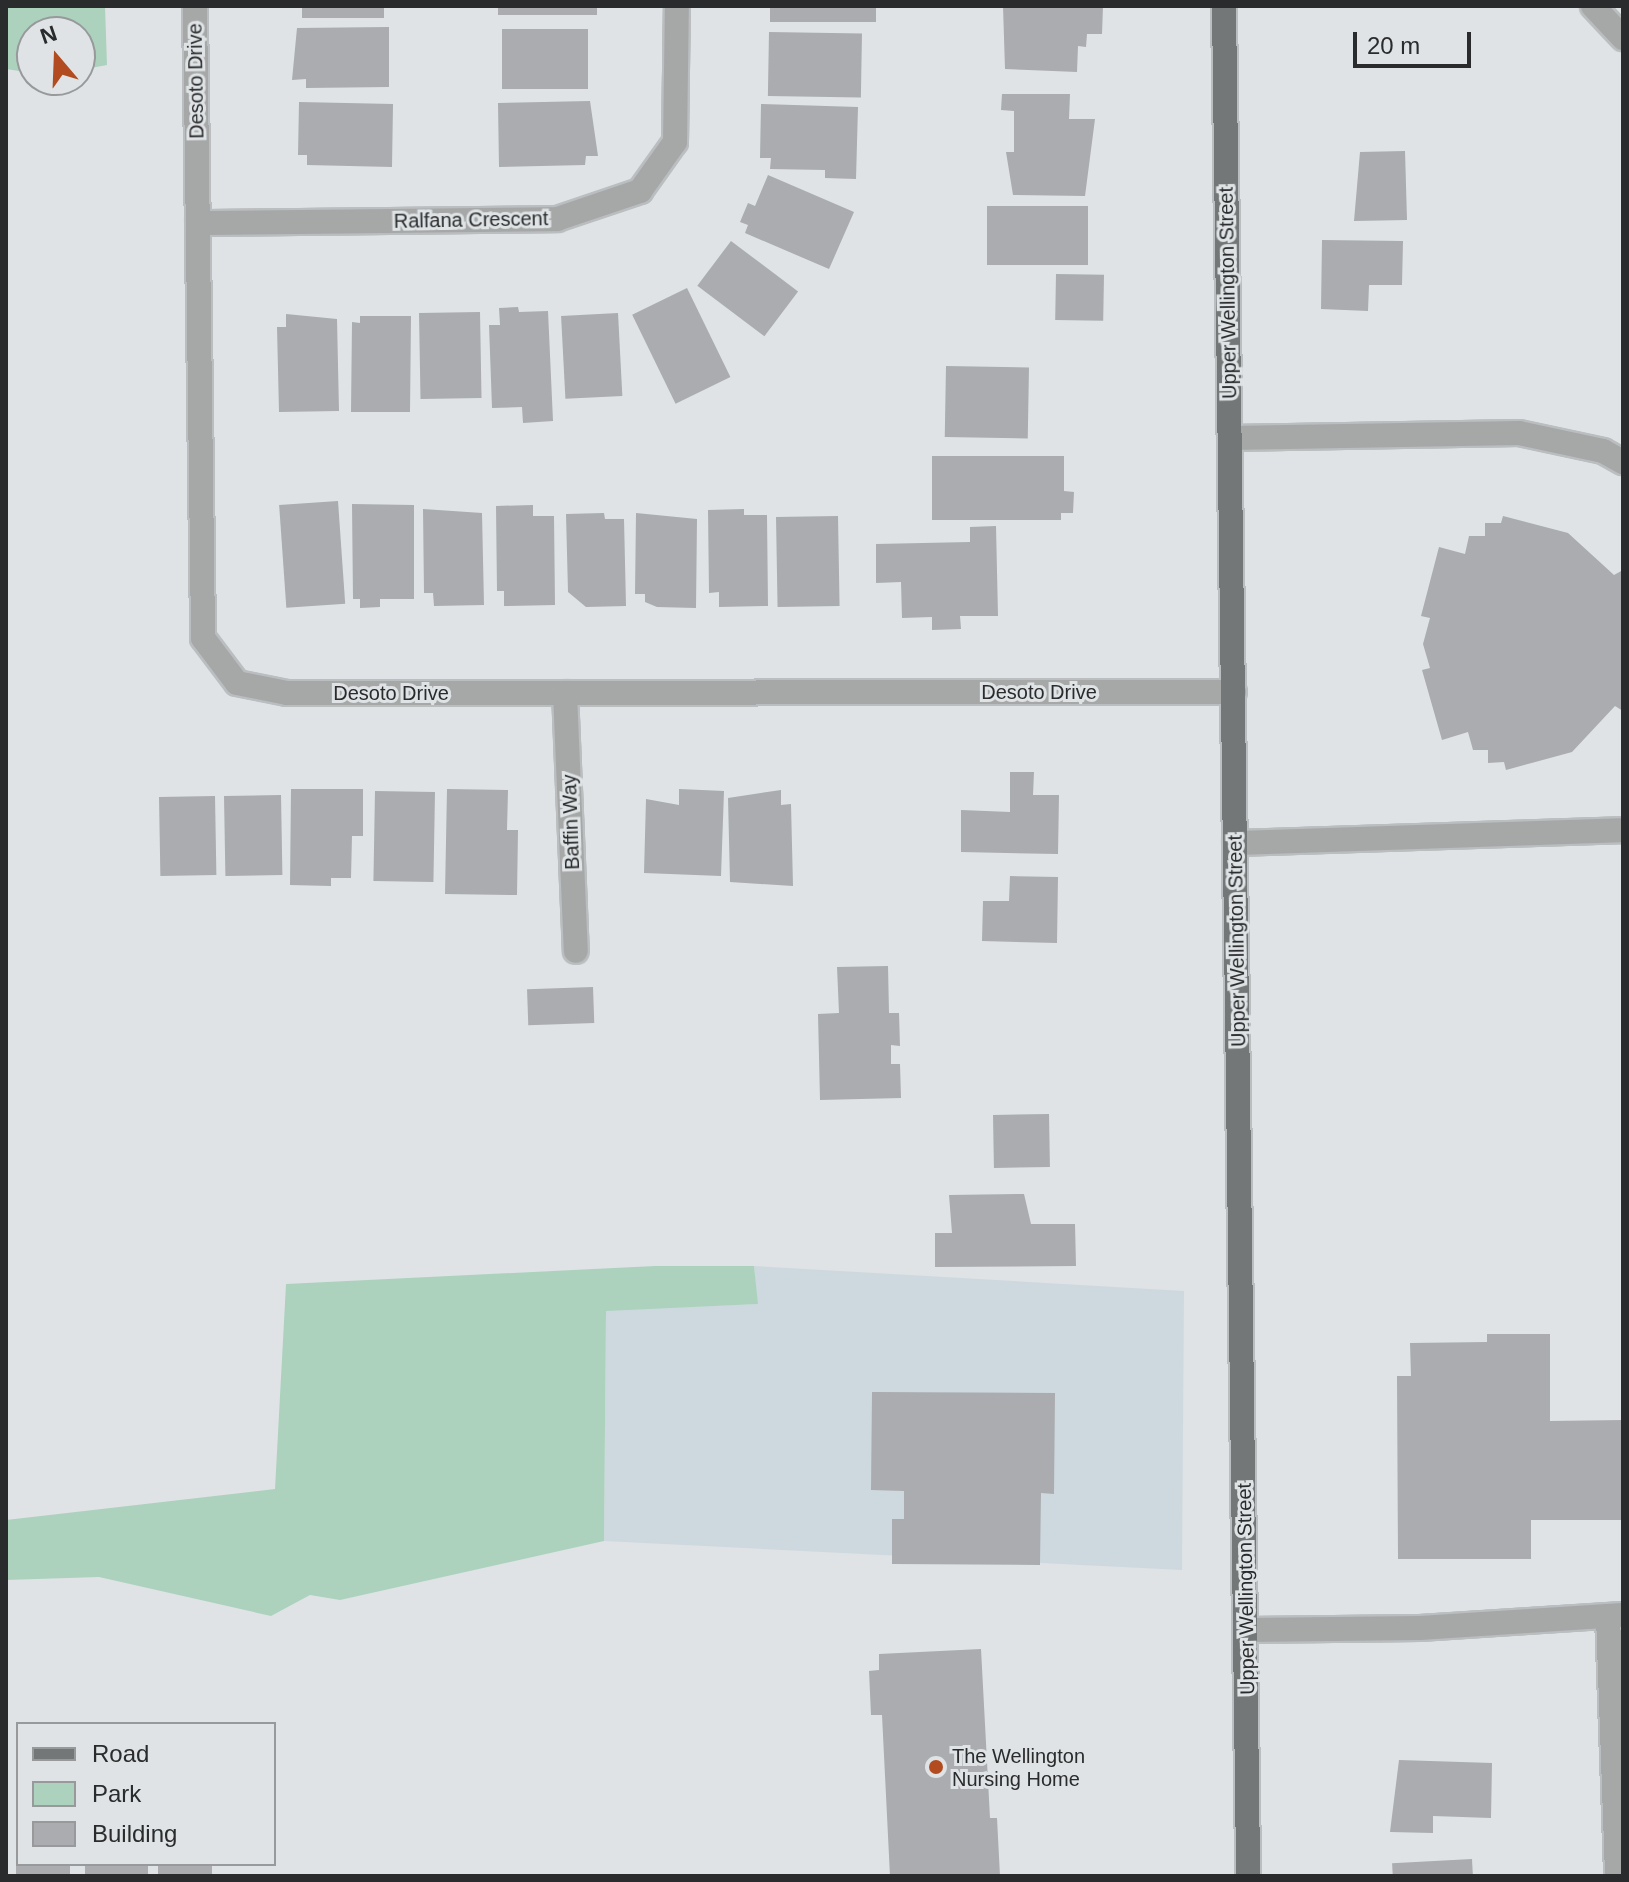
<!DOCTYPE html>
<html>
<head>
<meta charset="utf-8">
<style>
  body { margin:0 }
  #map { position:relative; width:1629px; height:1882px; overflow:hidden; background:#dfe3e5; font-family:Helvetica,sans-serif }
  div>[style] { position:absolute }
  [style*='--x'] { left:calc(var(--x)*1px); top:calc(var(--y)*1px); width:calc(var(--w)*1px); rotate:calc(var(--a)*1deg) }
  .built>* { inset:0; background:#ced9df }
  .green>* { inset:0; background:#acd2be }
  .building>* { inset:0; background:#aaacaf; transform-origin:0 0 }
  .roads { filter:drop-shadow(2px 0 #bbbec0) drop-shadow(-2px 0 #bbbec0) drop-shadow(0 2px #bbbec0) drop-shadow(0 -2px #bbbec0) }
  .minor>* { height:24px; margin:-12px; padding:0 12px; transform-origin:12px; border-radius:12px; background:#a6a8a8 }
  .major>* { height:24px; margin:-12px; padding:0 12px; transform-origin:12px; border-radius:12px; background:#747777 }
  .dots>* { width:22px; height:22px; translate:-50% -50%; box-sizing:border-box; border:4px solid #dfe3e5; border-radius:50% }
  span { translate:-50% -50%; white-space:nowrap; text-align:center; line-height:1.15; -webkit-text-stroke:6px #dfe3e5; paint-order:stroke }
  .street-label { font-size:20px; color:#2a2b2c }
  .poi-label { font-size:20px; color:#2a2b2c }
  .left { translate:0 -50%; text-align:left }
  .frame { position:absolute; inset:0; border:8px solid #2a2b2c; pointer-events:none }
  .legend { position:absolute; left:16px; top:1722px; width:260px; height:144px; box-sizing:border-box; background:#dfe3e5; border:2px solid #97999b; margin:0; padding:10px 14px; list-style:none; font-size:24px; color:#2a2b2c }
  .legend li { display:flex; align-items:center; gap:16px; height:40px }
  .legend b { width:40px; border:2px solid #97999b }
  .north { position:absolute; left:16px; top:16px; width:80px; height:80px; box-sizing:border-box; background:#dfe3e5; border:2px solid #97999b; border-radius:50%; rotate:341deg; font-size:22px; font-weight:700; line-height:32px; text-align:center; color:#2a2b2c }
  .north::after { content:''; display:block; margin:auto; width:28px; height:36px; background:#b24c20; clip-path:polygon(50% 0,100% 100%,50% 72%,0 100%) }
  .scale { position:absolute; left:1353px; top:32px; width:118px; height:36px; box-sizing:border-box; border:4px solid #2a2b2c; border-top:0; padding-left:10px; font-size:24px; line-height:28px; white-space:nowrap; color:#2a2b2c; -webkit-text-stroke:6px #dfe3e5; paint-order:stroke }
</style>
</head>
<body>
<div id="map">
  <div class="built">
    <i style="clip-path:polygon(754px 1266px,1184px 1291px,1182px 1570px,604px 1541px,606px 1310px,757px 1304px)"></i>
  </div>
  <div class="green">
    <i style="clip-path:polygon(6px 6px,105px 6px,107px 65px,80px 70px,80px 32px,32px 32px,32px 73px,6px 69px)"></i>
    <i style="clip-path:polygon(655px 1266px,754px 1266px,758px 1304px,606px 1311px,604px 1541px,340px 1600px,310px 1595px,271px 1616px,99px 1577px,6px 1580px,6px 1520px,275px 1489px,286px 1284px)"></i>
  </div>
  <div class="building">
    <i style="left:302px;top:6px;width:82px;height:12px"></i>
    <i style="left:498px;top:6px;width:99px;height:9px"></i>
    <i style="left:770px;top:6px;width:106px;height:16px"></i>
    <i style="clip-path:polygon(1003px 6px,1103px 6px,1102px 34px,1087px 34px,1086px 47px,1078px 46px,1077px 72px,1005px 69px)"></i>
    <i style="clip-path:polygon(389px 27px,389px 87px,306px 88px,306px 79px,292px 80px,297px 28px)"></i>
    <i style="left:588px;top:29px;width:60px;height:86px;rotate:90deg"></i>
    <i style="left:769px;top:32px;width:93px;height:64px;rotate:1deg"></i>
    <i style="clip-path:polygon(1002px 94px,1070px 94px,1069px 119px,1095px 119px,1085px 196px,1013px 195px,1006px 152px,1014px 152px,1014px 111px,1001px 110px)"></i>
    <i style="clip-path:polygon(590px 101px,598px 156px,586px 156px,585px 165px,499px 167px,498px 103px)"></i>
    <i style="clip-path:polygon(299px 102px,393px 104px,392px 167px,307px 165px,307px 155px,298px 155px)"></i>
    <i style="clip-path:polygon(761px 104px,858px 107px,856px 179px,825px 178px,825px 170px,770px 169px,771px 158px,760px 158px)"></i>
    <i style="clip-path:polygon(1405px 151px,1407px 220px,1354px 221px,1360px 152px)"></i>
    <i style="clip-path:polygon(768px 175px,854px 212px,829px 269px,745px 233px,748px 225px,740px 222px,748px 203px,755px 206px)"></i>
    <i style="left:987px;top:206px;width:101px;height:59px"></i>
    <i style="clip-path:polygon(1322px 240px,1403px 241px,1402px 285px,1369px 285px,1368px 311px,1321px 309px)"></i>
    <i style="left:731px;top:241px;width:84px;height:56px;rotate:37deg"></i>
    <i style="left:1056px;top:274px;width:48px;height:46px;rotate:1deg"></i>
    <i style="left:687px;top:288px;width:99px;height:61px;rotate:64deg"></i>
    <i style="clip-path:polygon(518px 307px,519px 312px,548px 311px,553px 421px,523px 423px,522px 407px,492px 408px,489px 325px,500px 325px,499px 308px)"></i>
    <i style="left:480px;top:312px;width:86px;height:61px;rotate:89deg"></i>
    <i style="left:618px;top:313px;width:83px;height:57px;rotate:87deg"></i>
    <i style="clip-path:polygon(286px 314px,337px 319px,339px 411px,279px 412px,277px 327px,286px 327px)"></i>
    <i style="clip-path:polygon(360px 316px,411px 316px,410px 412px,351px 412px,352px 322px,360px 323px)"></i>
    <i style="left:946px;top:366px;width:83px;height:71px;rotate:1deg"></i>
    <i style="clip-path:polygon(932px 456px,1064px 456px,1064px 491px,1074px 492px,1073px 513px,1061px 513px,1061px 520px,932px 520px)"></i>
    <i style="left:338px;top:501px;width:103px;height:59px;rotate:86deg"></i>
    <i style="clip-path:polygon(352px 504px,414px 505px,414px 599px,380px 599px,380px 607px,360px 608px,360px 599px,353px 599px)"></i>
    <i style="clip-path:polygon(533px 505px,533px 516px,554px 516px,555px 605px,504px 606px,504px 591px,497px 591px,496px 506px)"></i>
    <i style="clip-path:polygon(423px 509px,482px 513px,484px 605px,434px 606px,433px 593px,424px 593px)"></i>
    <i style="clip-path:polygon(744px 509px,744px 515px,767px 515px,768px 606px,719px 607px,719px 592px,709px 593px,708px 510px)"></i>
    <i style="clip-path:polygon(604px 513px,605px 519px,624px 519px,626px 606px,586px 607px,568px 592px,566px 514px)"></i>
    <i style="clip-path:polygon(636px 513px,697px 519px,696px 608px,657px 607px,645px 602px,645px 594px,635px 594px)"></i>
    <i style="left:838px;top:516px;width:90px;height:62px;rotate:89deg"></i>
    <i style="clip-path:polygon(1503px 516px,1568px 533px,1614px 575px,1623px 570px,1623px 711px,1615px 706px,1572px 752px,1506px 770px,1504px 762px,1488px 763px,1488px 750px,1473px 750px,1468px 732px,1442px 740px,1422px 670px,1430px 668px,1423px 644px,1430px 618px,1421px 616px,1439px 547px,1465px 554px,1469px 536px,1485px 536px,1485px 523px,1501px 523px)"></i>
    <i style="clip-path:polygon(996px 526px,998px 616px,960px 616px,961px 629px,932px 630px,932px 617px,902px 618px,901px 582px,876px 583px,876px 544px,970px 542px,970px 527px)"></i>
    <i style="clip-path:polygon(1010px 772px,1034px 772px,1033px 795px,1059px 795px,1058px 854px,961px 852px,961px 810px,1010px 812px)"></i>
    <i style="clip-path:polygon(291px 789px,363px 789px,363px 836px,352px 836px,351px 878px,331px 878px,331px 886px,290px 885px)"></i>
    <i style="clip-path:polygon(447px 789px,508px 790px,507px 830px,518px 830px,517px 895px,445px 894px)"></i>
    <i style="clip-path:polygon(679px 789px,724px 791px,721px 876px,644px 873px,646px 799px,679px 805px)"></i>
    <i style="clip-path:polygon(781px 790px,781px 805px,791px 804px,793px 886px,730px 882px,728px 798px)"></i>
    <i style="left:375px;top:791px;width:60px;height:90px;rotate:1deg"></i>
    <i style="left:281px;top:795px;width:80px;height:57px;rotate:89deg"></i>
    <i style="left:215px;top:796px;width:79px;height:56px;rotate:89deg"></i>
    <i style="clip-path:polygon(1010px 876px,1058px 877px,1057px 943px,982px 941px,983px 901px,1009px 901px)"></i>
    <i style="clip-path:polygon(888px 966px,889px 1013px,899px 1013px,900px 1046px,891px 1045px,891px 1064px,900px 1064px,901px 1098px,820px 1100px,818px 1014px,839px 1013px,837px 967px)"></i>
    <i style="left:593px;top:987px;width:36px;height:66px;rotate:88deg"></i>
    <i style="left:1049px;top:1114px;width:53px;height:56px;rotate:89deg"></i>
    <i style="clip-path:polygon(1024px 1194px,1031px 1224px,1075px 1224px,1076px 1266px,935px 1267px,935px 1233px,952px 1233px,949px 1195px)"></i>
    <i style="clip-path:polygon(1487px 1334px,1550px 1334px,1550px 1421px,1623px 1420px,1623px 1520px,1531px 1520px,1531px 1559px,1398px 1559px,1397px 1376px,1411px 1376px,1410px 1343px,1487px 1342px)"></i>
    <i style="clip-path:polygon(872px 1392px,1055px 1393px,1054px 1494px,1041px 1493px,1040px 1565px,892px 1564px,892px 1519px,904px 1519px,904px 1491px,871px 1490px)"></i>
    <i style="clip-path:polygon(981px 1649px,990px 1818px,997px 1818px,1000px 1876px,890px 1876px,882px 1715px,871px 1715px,869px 1671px,879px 1670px,879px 1654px)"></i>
    <i style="clip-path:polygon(1399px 1760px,1492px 1763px,1491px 1818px,1433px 1816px,1433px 1833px,1390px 1832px)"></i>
    <i style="left:1472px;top:1859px;width:17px;height:80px;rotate:87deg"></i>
    <i style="left:16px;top:1864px;width:54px;height:12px"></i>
    <i style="left:85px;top:1864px;width:63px;height:12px"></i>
    <i style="left:158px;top:1864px;width:54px;height:12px"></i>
  </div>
  <div class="roads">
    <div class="minor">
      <i style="--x:195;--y:6;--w:632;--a:89.27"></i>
      <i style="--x:203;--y:638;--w:56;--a:52.9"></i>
      <i style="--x:237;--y:683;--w:51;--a:11.3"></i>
      <i style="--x:287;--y:693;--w:947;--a:-0.06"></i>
      <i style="--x:1593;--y:6;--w:44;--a:46.8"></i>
      <i style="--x:198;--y:223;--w:359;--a:-0.6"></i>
      <i style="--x:557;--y:219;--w:88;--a:-18.6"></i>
      <i style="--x:640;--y:191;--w:60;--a:-54.5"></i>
      <i style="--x:675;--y:142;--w:136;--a:-89.2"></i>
      <i style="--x:1230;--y:438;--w:289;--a:-1"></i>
      <i style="--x:1519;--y:433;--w:86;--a:12.1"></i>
      <i style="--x:1603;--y:451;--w:23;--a:29"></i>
      <i style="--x:565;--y:693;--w:258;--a:87.6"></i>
      <i style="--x:1235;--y:843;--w:388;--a:-1.9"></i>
      <i style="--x:1608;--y:1616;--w:260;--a:88"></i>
      <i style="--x:1247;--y:1630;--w:173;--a:-0.7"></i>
      <i style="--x:1420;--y:1628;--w:203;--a:-3.7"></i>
    </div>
    <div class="major">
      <i style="--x:1224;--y:6;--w:1870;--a:89.26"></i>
    </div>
  </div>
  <div class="dots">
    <i style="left:936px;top:1767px;background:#b24c20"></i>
  </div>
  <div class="street-label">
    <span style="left:196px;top:81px;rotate:-91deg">Desoto Drive</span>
    <span style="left:471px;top:220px;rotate:-1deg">Ralfana Crescent</span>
    <span style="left:1228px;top:293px;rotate:-91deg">Upper Wellington Street</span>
    <span style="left:1039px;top:692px">Desoto Drive</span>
    <span style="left:391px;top:693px">Desoto Drive</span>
    <span style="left:571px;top:822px;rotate:-92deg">Baffin Way</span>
    <span style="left:1237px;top:941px;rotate:-91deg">Upper Wellington Street</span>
    <span style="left:1246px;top:1589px;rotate:-91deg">Upper Wellington Street</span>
  </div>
  <div class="poi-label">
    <span class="left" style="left:952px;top:1768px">The Wellington<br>Nursing Home</span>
  </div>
  <div class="frame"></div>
  <ul class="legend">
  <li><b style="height:10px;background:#747777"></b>Road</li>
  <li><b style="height:22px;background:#acd2be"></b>Park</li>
  <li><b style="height:22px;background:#aaacaf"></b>Building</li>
  </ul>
  <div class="north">N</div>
  <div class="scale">20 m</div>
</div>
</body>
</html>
